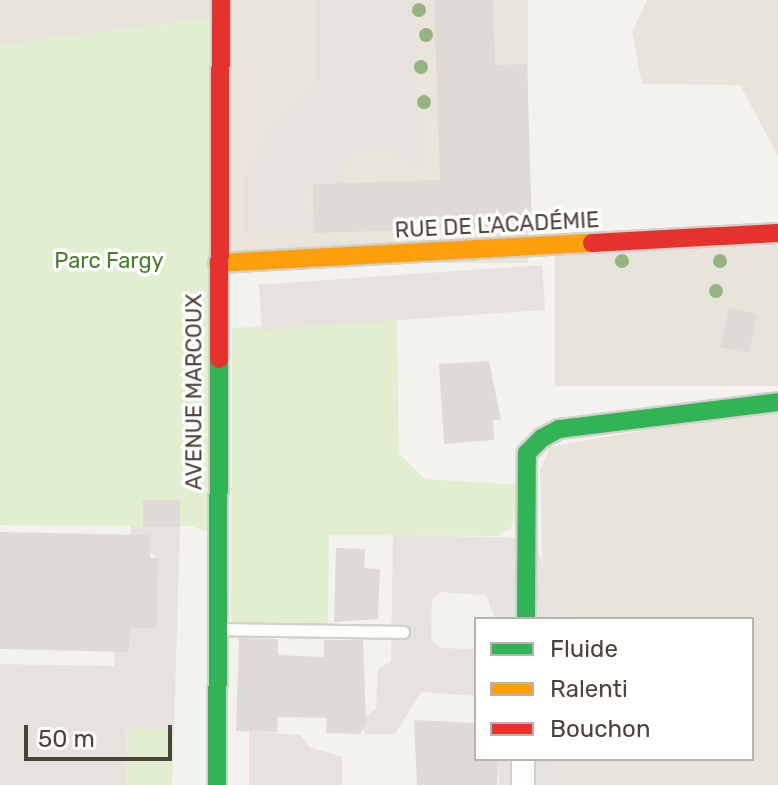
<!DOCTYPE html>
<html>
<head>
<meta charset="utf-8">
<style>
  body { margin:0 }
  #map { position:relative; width:778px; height:785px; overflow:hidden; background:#f4f2ee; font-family:Rubik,sans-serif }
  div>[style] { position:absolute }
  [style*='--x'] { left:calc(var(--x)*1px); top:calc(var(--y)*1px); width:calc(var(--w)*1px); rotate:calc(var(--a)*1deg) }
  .residential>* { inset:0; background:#e7e4dc; transform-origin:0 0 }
  .education>* { inset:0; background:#eae5da; transform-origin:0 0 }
  .green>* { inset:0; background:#e1eecf; transform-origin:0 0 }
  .parking>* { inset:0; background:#e6e3df; transform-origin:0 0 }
  .building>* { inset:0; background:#dedbd6; transform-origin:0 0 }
  .roads { filter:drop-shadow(2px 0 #d2d0cb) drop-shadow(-2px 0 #d2d0cb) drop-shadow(0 2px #d2d0cb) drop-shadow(0 -2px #d2d0cb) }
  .lane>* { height:11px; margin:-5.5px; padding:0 5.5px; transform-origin:5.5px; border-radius:5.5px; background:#fdfdfc }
  .street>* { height:22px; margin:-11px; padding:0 11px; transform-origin:11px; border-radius:11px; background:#fdfdfc }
  .fast>* { height:18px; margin:-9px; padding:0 9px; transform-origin:9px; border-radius:9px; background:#30b455 }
  .slow>* { height:18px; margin:-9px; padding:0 9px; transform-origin:9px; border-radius:9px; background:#ff9f0a }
  .jam>* { height:18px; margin:-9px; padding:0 9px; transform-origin:9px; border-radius:9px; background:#e5322d }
  .trees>* { width:14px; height:14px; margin:-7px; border-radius:50%; background:#96b382 }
  span { translate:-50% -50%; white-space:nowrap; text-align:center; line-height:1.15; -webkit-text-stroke:7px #fff; paint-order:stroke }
  .street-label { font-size:22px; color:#4b4439 }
  .park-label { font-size:22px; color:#4a7f2a }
  .legend { position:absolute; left:474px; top:617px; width:280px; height:144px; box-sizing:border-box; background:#fff; border:2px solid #b7b4b0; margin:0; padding:10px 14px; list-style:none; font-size:24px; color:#4b4439 }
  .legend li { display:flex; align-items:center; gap:16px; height:40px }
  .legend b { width:40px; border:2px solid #b7b4b0 }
  .scale { position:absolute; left:24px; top:725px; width:148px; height:36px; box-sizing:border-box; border:4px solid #4b4439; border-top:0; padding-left:10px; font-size:24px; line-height:28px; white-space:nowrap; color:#4b4439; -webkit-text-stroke:6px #fff; paint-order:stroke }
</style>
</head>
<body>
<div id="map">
  <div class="residential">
    <i style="clip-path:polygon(0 0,221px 0,220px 17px,0 45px)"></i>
    <i style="clip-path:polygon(647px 0,778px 0,778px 156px,740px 85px,642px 84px,632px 32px)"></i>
    <i style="left:778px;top:245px;width:141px;height:223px;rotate:90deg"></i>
    <i style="clip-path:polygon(778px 406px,778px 785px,541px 785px,541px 759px,752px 759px,752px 619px,544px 619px,540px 470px,550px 447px)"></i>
  </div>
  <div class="education">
    <i style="left:221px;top:0;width:307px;height:263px"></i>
  </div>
  <div class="green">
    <i style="clip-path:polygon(220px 17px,217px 535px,192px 526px,0 525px,0 45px)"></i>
    <i style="clip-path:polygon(397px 319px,399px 453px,425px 479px,524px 485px,511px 528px,499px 536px,329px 535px,328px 624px,231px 624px,232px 328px)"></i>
    <i style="left:127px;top:728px;width:47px;height:57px;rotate:2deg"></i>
  </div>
  <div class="parking">
    <i style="clip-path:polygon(315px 0,414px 0,419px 169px,391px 151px,358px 150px,345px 163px,345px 183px,308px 185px,300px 209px,314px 214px,314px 233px,244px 234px,245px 177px,272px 126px,315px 83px)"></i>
    <i style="left:542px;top:265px;width:45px;height:284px;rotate:86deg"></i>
    <i style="clip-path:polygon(130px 526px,180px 527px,174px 730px,127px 728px,126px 785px,0 785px,0 664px,114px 666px,115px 651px,129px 651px,130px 628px,157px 627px,158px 558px,131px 539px)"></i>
    <i style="clip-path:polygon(393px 535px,535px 538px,556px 618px,495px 619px,486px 595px,440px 592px,432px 599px,431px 640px,440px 648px,476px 649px,476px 696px,421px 692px,395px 734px,365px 734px,360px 722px,376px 708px,378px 669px,391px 661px)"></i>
    <i style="clip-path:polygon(249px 731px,300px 735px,310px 747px,342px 757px,342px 785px,249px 785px)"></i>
    <i style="left:499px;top:759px;width:56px;height:26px"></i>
  </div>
  <div class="building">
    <i style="clip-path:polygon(434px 0,493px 0,495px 65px,527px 64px,532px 226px,314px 233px,313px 184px,440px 180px)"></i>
    <i style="left:729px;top:308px;width:29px;height:40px;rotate:12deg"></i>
    <i style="clip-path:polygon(489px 361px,501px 420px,493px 420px,494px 440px,444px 444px,439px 364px)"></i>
    <i style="left:143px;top:500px;width:37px;height:27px"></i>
    <i style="clip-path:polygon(0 532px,150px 535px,150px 558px,158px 558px,157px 628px,130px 628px,129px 652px,0 649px)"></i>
    <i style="clip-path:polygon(336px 548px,365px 549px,364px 568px,380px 569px,378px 619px,334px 622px)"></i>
    <i style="clip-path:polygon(239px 638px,278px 639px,278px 655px,324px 657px,324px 640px,363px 640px,366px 722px,360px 734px,326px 733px,327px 718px,278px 717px,277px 732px,236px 731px)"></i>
    <i style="clip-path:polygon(414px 720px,476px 723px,476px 759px,499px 759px,497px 785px,417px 785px)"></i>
  </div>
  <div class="roads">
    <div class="lane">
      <i style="--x:220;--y:629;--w:183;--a:0.9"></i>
    </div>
    <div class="street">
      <i style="--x:523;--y:785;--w:26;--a:-90"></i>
    </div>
    <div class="fast">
      <i style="--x:526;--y:619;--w:166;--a:-89.7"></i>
      <i style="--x:527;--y:453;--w:21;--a:-45"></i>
      <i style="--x:542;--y:438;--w:19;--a:-28"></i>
      <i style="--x:559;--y:429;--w:221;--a:-7"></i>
      <i style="--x:217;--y:785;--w:426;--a:-89.7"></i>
    </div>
    <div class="slow">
      <i style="--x:218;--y:263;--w:375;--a:-3.1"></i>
    </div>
    <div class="jam">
      <i style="--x:592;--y:243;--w:186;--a:-3.1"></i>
      <i style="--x:219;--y:359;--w:359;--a:-89.7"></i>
    </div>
  </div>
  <div class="trees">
    <i style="left:419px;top:10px"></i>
    <i style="left:426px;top:35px"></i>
    <i style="left:421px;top:67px"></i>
    <i style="left:424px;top:102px"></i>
    <i style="left:622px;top:261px"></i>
    <i style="left:720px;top:261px"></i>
    <i style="left:716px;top:291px"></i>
  </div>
  <div class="street-label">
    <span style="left:497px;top:225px;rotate:-3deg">RUE DE L'ACADÉMIE</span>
    <span style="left:194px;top:392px;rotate:-90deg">AVENUE MARCOUX</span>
  </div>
  <div class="park-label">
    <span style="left:109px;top:261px">Parc Fargy</span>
  </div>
  <ul class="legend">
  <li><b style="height:10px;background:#30b455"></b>Fluide</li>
  <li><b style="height:10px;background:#ff9f0a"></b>Ralenti</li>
  <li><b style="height:10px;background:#e5322d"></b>Bouchon</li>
  </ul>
  <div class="scale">50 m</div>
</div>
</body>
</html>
